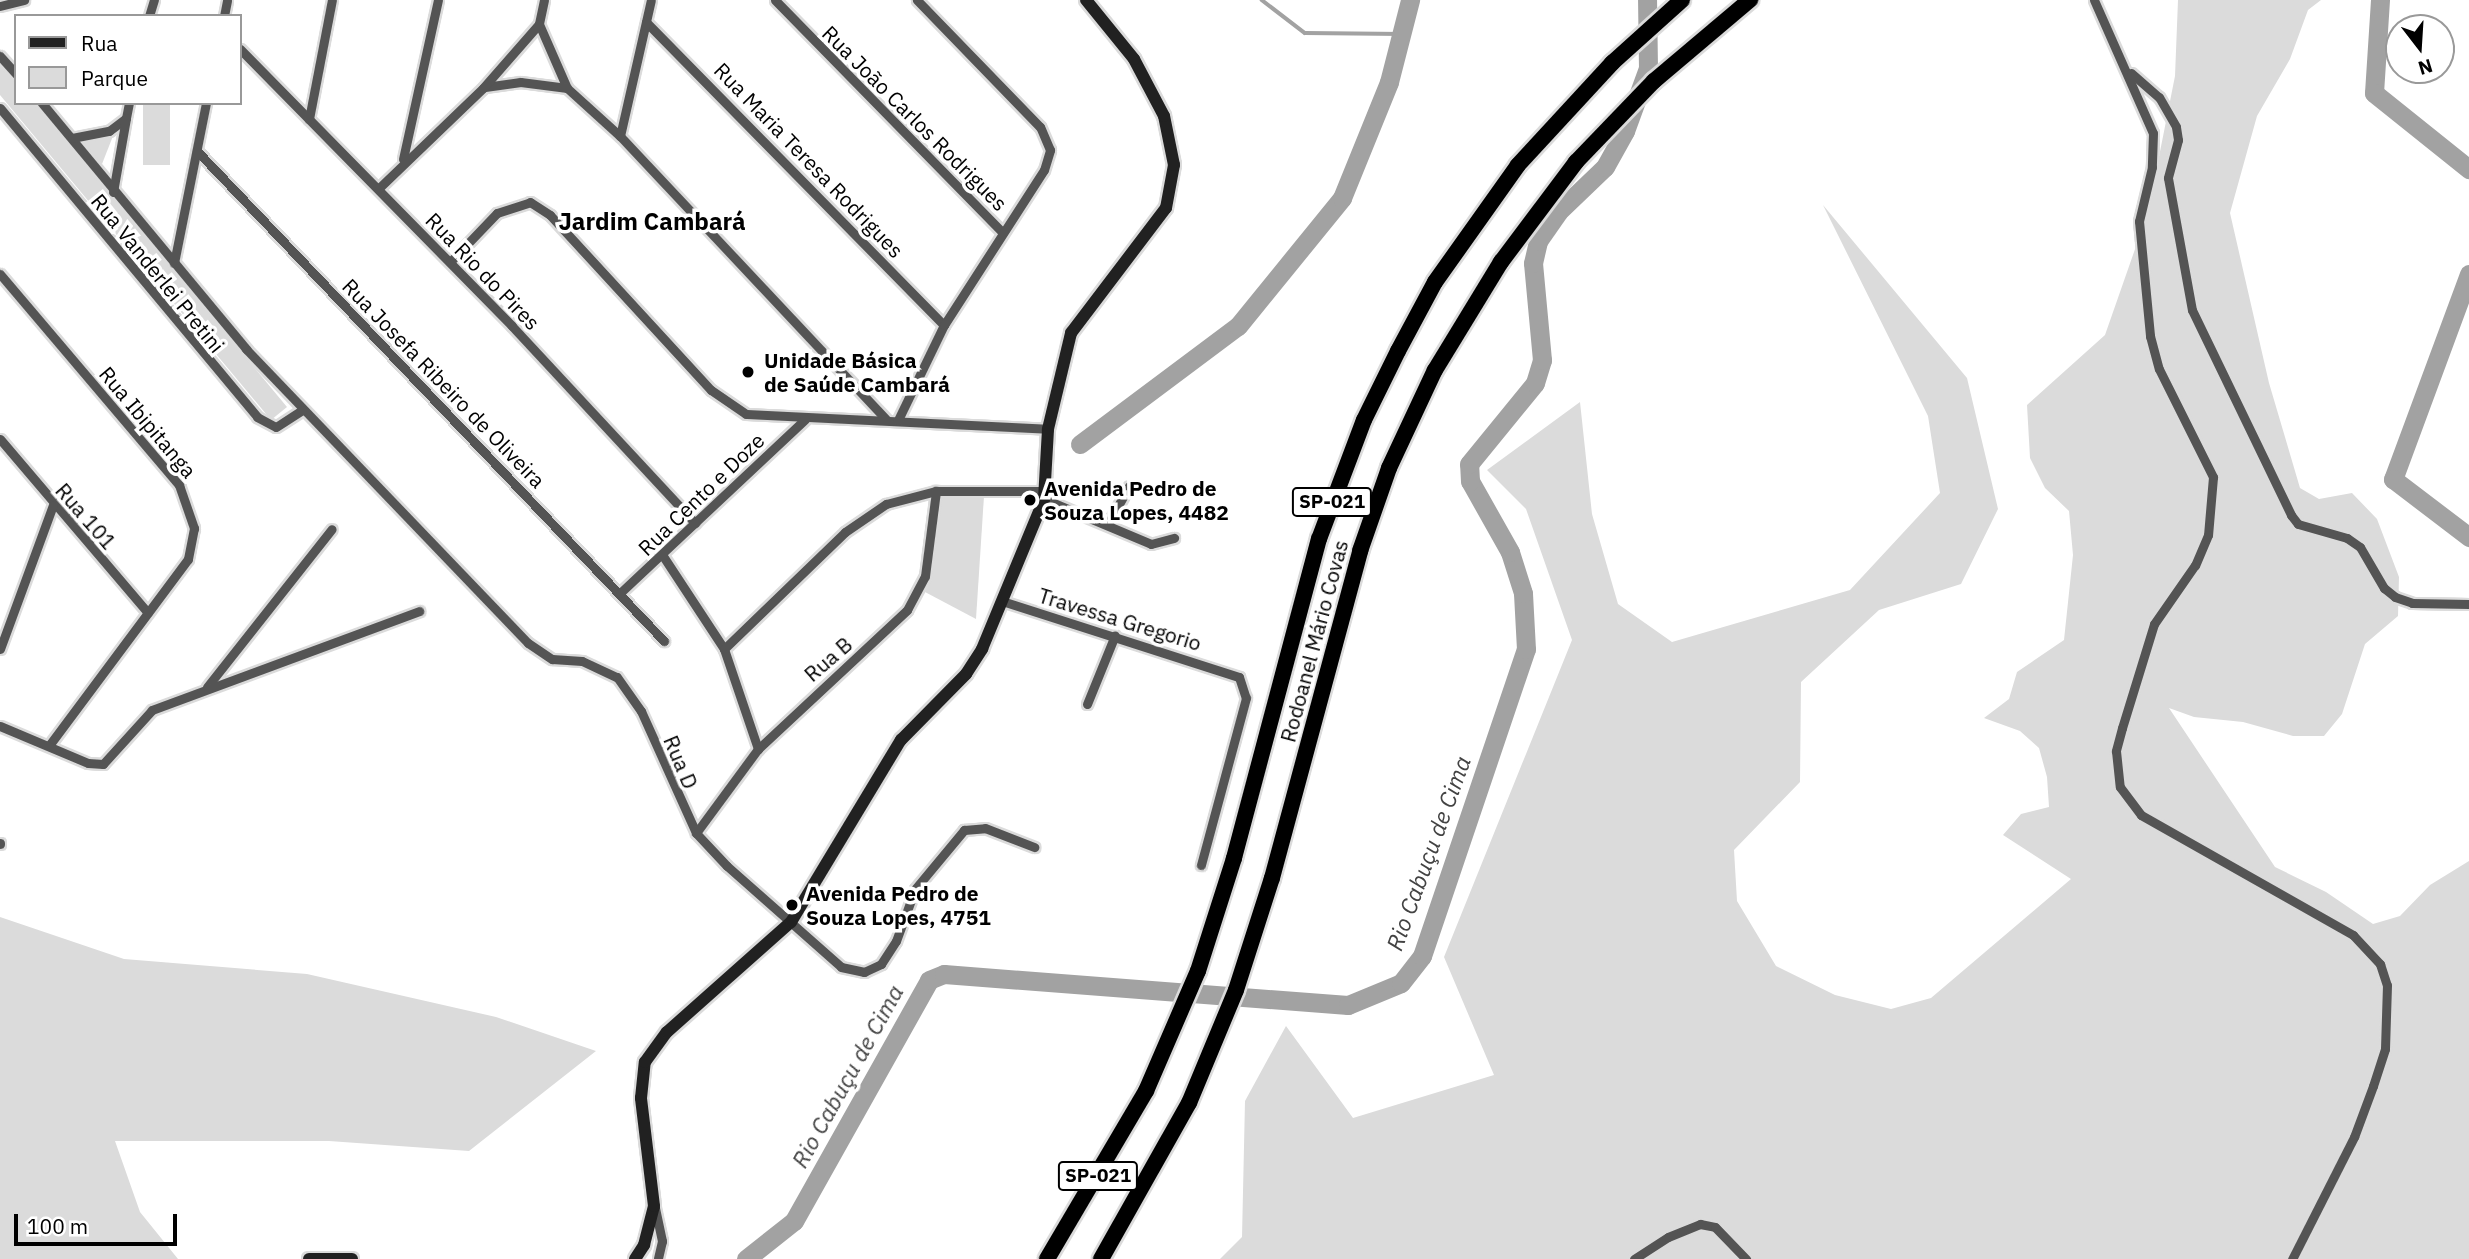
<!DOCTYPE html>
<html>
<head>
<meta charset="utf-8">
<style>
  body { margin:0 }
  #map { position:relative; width:2469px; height:1259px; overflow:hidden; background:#fff; font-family:"IBM Plex Sans",sans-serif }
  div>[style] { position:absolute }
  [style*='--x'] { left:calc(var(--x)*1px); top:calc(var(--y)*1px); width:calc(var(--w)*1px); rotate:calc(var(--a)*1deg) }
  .green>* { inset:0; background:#dbdbdb; transform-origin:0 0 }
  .stream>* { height:3.5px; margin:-1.75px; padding:0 1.75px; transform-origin:1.75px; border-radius:1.75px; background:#a2a2a2 }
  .river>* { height:19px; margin:-9.5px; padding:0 9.5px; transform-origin:9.5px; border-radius:9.5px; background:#a2a2a2 }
  .roads { filter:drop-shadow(2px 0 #dbdbdb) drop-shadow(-2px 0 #dbdbdb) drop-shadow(0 2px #dbdbdb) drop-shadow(0 -2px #dbdbdb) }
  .minor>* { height:9px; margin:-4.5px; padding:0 4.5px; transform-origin:4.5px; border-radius:4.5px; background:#545454 }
  .secondary>* { height:12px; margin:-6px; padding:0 6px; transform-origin:6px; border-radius:6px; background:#212121 }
  .motorway>* { height:16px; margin:-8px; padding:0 8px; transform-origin:8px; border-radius:8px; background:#000 }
  .dots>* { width:19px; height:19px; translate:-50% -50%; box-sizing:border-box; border:4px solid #fff; border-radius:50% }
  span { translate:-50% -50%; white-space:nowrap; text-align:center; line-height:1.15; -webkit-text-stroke:7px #fff; paint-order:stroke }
  .shield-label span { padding:2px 5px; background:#fff; border:2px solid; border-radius:5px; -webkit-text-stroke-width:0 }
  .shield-label { font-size:19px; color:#000; font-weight:700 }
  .street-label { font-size:21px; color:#000 }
  .poi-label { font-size:21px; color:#000; font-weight:700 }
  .left { translate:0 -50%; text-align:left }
  .water-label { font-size:23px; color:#434343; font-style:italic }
  .quarter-label { font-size:24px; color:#000; font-weight:700 }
  .legend { position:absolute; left:14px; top:14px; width:228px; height:91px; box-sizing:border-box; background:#fff; border:2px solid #999; margin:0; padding:9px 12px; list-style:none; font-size:21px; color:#000 }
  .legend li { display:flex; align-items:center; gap:14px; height:35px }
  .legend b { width:35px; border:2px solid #999 }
  .north { position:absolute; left:2385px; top:14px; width:70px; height:70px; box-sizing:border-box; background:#fff; border:2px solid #999; border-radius:50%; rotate:163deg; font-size:19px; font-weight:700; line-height:28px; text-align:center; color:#000 }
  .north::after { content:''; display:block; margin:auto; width:24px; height:32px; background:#000; clip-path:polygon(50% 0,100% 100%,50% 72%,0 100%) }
  .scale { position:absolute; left:14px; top:1214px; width:163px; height:32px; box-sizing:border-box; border:4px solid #000; border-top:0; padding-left:9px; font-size:21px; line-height:24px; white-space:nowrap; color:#000; -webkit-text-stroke:5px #fff; paint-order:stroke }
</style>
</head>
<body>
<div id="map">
  <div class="green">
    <i style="clip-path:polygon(2178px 0,2321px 0,2308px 10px,2290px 59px,2257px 116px,2230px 213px,2269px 383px,2300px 488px,2319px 499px,2352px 493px,2377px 519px,2399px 577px,2398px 616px,2365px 644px,2342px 714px,2324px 736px,2293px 736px,2243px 722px,2194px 717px,2169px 708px,2275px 867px,2326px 892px,2373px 924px,2400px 916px,2430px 885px,2469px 861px,2469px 1259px,1220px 1259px,1242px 1237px,1245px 1101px,1286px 1026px,1353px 1118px,1494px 1075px,1444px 957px,1572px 640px,1526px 509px,1487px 470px,1580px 402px,1592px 514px,1618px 604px,1672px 642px,1850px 590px,1940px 493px,1928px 416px,1823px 205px,1967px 378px,1998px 509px,1961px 584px,1879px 610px,1801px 682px,1800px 782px,1734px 850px,1737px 901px,1776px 966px,1835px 995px,1891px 1009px,1931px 998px,2071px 879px,2003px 835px,2021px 814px,2049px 807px,2047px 777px,2039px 748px,2020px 731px,1984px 718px,2009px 699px,2017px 672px,2064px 640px,2073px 555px,2069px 511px,2045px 488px,2030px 458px,2027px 405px,2105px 335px,2148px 212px,2175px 76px)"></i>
    <i style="clip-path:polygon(0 63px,16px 82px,16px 103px,34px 103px,287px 407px,271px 420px,0 95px)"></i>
    <i style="left:143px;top:103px;width:27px;height:62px"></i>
    <i style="clip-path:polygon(113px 136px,102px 164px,81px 147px,81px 142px)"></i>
    <i style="clip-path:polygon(984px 496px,976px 619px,925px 592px,942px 497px)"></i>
    <i style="clip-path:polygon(0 917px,124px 959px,307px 974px,496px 1017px,596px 1051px,469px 1151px,329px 1141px,115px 1141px,140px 1212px,178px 1259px,0 1259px)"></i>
  </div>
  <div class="stream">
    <i style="--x:1262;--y:0;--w:54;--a:37.5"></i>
    <i style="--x:1305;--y:33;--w:98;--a:0.6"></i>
  </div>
  <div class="river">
    <i style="--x:2380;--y:0;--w:93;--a:93.7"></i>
    <i style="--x:2374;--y:93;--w:122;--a:38.7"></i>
    <i style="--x:2469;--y:274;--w:219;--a:110.3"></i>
    <i style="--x:2393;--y:479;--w:96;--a:37.3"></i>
    <i style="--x:1080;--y:444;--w:197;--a:-36.8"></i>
    <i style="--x:1238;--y:326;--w:165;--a:-50.9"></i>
    <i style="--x:1342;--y:198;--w:125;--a:-67.9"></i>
    <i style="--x:1389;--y:82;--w:85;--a:-75.6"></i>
    <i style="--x:746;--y:1259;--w:61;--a:-38.4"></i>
    <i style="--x:794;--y:1221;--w:276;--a:-60.7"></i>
    <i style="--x:929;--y:980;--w:16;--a:-22"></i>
    <i style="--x:944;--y:974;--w:405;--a:4.4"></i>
    <i style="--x:1348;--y:1005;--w:57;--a:-22.5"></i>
    <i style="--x:1401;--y:983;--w:34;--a:-52"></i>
    <i style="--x:1422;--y:956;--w:324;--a:-71.3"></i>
    <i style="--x:1526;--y:649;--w:56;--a:-93.1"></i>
    <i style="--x:1523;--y:593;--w:43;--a:-107.6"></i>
    <i style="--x:1510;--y:552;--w:81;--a:-119.4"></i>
    <i style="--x:1470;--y:481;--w:17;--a:-93"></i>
    <i style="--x:1469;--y:464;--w:104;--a:-50.8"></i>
    <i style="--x:1535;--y:383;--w:24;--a:-73"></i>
    <i style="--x:1542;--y:360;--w:97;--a:-95.3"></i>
    <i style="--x:1533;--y:263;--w:23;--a:-77"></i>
    <i style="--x:1538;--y:241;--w:35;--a:-55"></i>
    <i style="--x:1558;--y:212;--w:65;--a:-43.8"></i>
    <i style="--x:1605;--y:167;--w:41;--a:-60.9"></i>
    <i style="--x:1625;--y:131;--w:67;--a:-69.9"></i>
    <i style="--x:1648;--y:68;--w:68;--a:-90.8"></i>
  </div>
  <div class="roads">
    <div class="minor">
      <i style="--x:544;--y:0;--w:25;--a:102"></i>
      <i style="--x:539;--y:24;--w:70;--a:66.4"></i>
      <i style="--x:567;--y:88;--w:72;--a:42.2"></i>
      <i style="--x:620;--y:136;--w:388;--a:46.8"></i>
      <i style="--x:775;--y:0;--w:323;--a:45.6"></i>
      <i style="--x:2094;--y:0;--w:145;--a:66.1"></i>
      <i style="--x:2153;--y:133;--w:34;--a:92"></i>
      <i style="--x:2152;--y:167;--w:56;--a:103.5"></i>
      <i style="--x:2139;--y:221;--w:116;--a:84.5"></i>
      <i style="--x:2150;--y:336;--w:34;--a:75"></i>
      <i style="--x:2159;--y:369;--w:121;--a:63.4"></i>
      <i style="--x:2213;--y:477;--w:58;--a:94.9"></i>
      <i style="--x:2208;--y:535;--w:33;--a:113"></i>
      <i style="--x:2195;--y:565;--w:72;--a:124.8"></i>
      <i style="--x:2154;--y:624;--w:109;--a:107.1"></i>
      <i style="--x:2122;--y:728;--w:24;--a:105"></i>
      <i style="--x:2116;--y:751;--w:36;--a:84"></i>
      <i style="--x:2120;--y:787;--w:35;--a:53"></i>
      <i style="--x:2141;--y:815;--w:244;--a:29.5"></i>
      <i style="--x:2353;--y:935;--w:40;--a:47"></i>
      <i style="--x:2380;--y:964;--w:22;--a:72"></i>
      <i style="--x:2387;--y:985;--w:64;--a:91.8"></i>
      <i style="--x:2385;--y:1049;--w:39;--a:108"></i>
      <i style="--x:2373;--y:1086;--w:54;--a:110.4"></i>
      <i style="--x:2354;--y:1137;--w:137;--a:116.9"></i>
      <i style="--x:0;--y:6;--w:25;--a:-14"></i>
      <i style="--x:149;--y:16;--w:17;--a:-73"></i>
      <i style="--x:224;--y:16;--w:16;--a:-79"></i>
      <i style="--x:646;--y:22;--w:425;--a:45.5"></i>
      <i style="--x:240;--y:49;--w:388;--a:45.5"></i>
      <i style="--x:512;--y:326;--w:269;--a:47.1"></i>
      <i style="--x:0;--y:56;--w:24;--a:48"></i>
      <i style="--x:2131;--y:73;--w:37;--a:41"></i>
      <i style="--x:2159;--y:97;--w:34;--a:60"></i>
      <i style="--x:2176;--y:127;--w:13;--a:81"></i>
      <i style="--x:2178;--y:140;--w:39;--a:105"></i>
      <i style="--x:2168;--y:178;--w:134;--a:79.7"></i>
      <i style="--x:2192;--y:310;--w:228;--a:64.2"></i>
      <i style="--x:2291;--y:515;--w:11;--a:52"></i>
      <i style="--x:2298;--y:524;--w:51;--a:15.9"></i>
      <i style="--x:2347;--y:538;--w:16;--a:35"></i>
      <i style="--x:2360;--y:547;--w:48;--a:59.7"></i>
      <i style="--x:2384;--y:588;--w:14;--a:39"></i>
      <i style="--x:2395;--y:597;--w:18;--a:19"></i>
      <i style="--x:2412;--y:603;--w:57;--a:1"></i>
      <i style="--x:485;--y:87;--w:36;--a:-8"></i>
      <i style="--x:521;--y:82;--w:46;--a:7.4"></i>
      <i style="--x:42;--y:103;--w:320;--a:50.3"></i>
      <i style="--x:246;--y:349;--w:407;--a:46.2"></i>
      <i style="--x:528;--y:643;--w:29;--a:34"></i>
      <i style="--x:552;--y:659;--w:30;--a:4"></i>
      <i style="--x:582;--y:661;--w:38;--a:25"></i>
      <i style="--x:617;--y:677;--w:42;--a:54.8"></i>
      <i style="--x:641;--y:711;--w:134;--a:65.7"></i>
      <i style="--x:696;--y:833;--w:45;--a:46.8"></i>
      <i style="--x:727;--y:866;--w:152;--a:41.5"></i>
      <i style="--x:841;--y:967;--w:24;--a:12"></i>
      <i style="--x:864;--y:972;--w:19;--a:-25"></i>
      <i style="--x:881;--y:964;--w:27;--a:-57"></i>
      <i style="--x:896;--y:941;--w:55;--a:-69.9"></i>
      <i style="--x:915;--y:889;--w:77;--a:-50.3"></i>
      <i style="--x:964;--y:830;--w:21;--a:-5"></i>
      <i style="--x:985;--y:828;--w:53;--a:21.2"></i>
      <i style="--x:0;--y:108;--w:402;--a:50.2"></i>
      <i style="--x:257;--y:417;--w:21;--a:28"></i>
      <i style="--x:276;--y:427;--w:31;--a:-33"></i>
      <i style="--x:309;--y:119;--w:121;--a:-79.1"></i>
      <i style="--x:620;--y:136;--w:139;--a:-77.2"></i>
      <i style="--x:72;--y:138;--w:38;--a:-11"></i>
      <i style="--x:109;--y:131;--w:21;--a:-37"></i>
      <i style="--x:126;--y:118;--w:15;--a:-79"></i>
      <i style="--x:197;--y:151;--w:677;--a:46.38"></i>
      <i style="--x:403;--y:159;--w:163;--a:-77.6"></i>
      <i style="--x:379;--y:188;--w:144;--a:-43.9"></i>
      <i style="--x:483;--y:88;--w:85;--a:-48.8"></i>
      <i style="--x:113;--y:192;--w:75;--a:-80"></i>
      <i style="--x:450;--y:262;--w:68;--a:-46.2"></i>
      <i style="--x:497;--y:213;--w:35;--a:-18"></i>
      <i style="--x:530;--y:202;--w:24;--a:33"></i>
      <i style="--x:550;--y:215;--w:238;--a:47.4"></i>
      <i style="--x:711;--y:390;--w:42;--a:34.4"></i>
      <i style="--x:746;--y:414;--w:302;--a:2.8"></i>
      <i style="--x:174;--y:263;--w:163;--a:-78.7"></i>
      <i style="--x:0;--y:274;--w:277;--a:49.7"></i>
      <i style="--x:179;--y:485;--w:46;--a:70.8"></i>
      <i style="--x:194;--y:528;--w:32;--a:101"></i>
      <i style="--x:188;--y:559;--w:231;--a:126.7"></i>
      <i style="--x:898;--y:420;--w:106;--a:-64.2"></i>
      <i style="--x:944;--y:325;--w:184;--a:-57.2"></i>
      <i style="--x:1044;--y:170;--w:21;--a:-73"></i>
      <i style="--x:1050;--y:150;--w:25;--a:-113"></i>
      <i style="--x:1040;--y:127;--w:177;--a:-134.1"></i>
      <i style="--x:0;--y:439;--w:228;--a:49.6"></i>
      <i style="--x:1044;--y:499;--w:116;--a:22.8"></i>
      <i style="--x:1151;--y:544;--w:24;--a:-15"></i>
      <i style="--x:1108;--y:524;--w:43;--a:-61.1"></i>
      <i style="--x:663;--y:556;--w:111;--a:56.7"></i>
      <i style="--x:724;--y:649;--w:106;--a:71.2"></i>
      <i style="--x:620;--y:593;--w:254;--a:-43.2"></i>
      <i style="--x:1002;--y:601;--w:249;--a:17.8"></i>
      <i style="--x:1239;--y:677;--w:22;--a:72"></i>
      <i style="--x:1246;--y:698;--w:173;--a:105.1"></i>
      <i style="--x:0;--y:649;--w:153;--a:-69.8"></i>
      <i style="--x:724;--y:649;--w:168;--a:-44"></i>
      <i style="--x:845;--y:532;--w:50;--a:-34.3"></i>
      <i style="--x:886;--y:504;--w:52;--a:-14.6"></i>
      <i style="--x:936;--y:491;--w:110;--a:0"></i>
      <i style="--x:207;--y:687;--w:201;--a:-51.7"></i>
      <i style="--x:1087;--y:704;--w:74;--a:-67.9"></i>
      <i style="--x:0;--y:726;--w:95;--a:22.8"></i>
      <i style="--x:88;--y:763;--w:15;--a:4"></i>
      <i style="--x:103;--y:764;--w:73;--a:-47.8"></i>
      <i style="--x:152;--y:710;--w:285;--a:-20.3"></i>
      <i style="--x:696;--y:833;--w:104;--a:-53.6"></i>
      <i style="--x:758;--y:749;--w:204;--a:-43"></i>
      <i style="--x:907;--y:610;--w:38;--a:-62"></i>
      <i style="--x:925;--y:576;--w:86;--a:-82.6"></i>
      <i style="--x:0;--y:843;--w:1;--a:90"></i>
      <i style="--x:655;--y:1208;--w:34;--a:78"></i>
      <i style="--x:662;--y:1241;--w:18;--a:103"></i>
      <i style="--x:1634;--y:1259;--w:40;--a:-32.9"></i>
      <i style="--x:1668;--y:1237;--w:35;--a:-22"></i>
      <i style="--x:1700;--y:1224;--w:15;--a:11"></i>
      <i style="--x:1715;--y:1227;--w:45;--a:45.9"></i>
    </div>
    <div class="secondary">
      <i style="--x:309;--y:1259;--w:43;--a:0"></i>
      <i style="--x:635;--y:1259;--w:17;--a:-57"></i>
      <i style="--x:644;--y:1245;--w:40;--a:-75.6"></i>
      <i style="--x:654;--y:1206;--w:109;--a:-96.9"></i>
      <i style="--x:641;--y:1098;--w:36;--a:-84"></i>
      <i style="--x:645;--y:1062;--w:37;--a:-54"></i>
      <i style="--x:667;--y:1032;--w:166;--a:-41.6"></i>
      <i style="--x:791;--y:922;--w:213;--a:-58.9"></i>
      <i style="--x:901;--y:740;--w:93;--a:-45.4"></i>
      <i style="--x:966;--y:674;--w:30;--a:-57"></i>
      <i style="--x:982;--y:649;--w:162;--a:-67.5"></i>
      <i style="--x:1044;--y:499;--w:70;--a:-86.7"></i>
      <i style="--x:1048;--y:429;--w:99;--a:-76.5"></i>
      <i style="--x:1071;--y:333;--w:157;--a:-52.8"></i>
      <i style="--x:1166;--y:208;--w:44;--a:-79.5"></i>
      <i style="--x:1174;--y:165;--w:50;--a:-101.5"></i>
      <i style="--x:1164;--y:116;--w:64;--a:-117.8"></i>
      <i style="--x:1134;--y:59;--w:76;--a:-129.1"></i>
    </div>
    <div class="motorway">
      <i style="--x:1047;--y:1259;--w:195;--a:-59.5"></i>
      <i style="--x:1146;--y:1091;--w:131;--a:-66.6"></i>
      <i style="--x:1198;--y:971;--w:119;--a:-72.3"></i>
      <i style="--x:1234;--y:858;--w:330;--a:-75.1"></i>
      <i style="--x:1319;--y:539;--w:127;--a:-69.3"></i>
      <i style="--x:1364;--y:420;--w:77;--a:-63.8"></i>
      <i style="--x:1398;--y:351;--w:78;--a:-61.8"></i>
      <i style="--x:1435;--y:282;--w:143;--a:-54.6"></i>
      <i style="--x:1518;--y:165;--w:139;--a:-47.3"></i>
      <i style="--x:1612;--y:63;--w:94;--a:-42"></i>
      <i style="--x:1101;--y:1259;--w:179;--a:-60.6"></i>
      <i style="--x:1189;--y:1103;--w:122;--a:-67.4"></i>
      <i style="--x:1236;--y:990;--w:118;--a:-72.2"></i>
      <i style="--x:1272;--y:878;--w:339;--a:-74.9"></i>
      <i style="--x:1360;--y:551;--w:88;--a:-70.7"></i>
      <i style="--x:1389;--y:468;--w:108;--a:-64.9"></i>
      <i style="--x:1435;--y:370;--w:127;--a:-58.6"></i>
      <i style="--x:1501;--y:262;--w:125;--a:-53.1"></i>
      <i style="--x:1576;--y:162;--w:112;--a:-46.1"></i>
      <i style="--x:1654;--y:81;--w:126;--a:-40.2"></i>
    </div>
  </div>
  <div class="dots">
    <i style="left:748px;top:372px;background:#000"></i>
    <i style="left:1030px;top:500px;background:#000"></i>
    <i style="left:792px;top:905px;background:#000"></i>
  </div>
  <div class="shield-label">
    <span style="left:1332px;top:502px">SP-021</span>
    <span style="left:1098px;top:1176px">SP-021</span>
  </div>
  <div class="street-label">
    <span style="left:915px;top:118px;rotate:45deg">Rua João Carlos Rodrigues</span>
    <span style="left:809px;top:160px;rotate:46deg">Rua Maria Teresa Rodrigues</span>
    <span style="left:483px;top:271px;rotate:46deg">Rua Rio do Pires</span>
    <span style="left:158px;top:273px;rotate:51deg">Rua Vanderlei Pretini</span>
    <span style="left:444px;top:383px;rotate:46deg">Rua Josefa Ribeiro de Oliveira</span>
    <span style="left:148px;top:422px;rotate:50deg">Rua Ibipitanga</span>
    <span style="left:701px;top:494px;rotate:-44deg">Rua Cento e Doze</span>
    <span style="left:86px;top:516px;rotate:49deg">Rua 101</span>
    <span style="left:1120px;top:619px;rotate:17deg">Travessa Gregorio</span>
    <span style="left:1314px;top:641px;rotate:-75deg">Rodoanel Mário Covas</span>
    <span style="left:828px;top:659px;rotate:-41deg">Rua B</span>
    <span style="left:681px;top:762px;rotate:67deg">Rua D</span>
  </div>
  <div class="poi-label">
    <span class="left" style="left:764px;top:372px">Unidade Básica<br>de Saúde Cambará</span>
    <span class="left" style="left:1044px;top:500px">Avenida Pedro de<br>Souza Lopes, 4482</span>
    <span class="left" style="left:806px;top:905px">Avenida Pedro de<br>Souza Lopes, 4751</span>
  </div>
  <div class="water-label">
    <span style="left:1428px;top:853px;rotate:-70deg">Rio Cabuçu de Cima</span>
    <span style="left:847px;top:1076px;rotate:-61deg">Rio Cabuçu de Cima</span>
  </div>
  <div class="quarter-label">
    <span style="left:652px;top:222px">Jardim Cambará</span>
  </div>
  <ul class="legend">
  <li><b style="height:9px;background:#212121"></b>Rua</li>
  <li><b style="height:19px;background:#dbdbdb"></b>Parque</li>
  </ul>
  <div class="north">N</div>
  <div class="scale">100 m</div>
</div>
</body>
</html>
